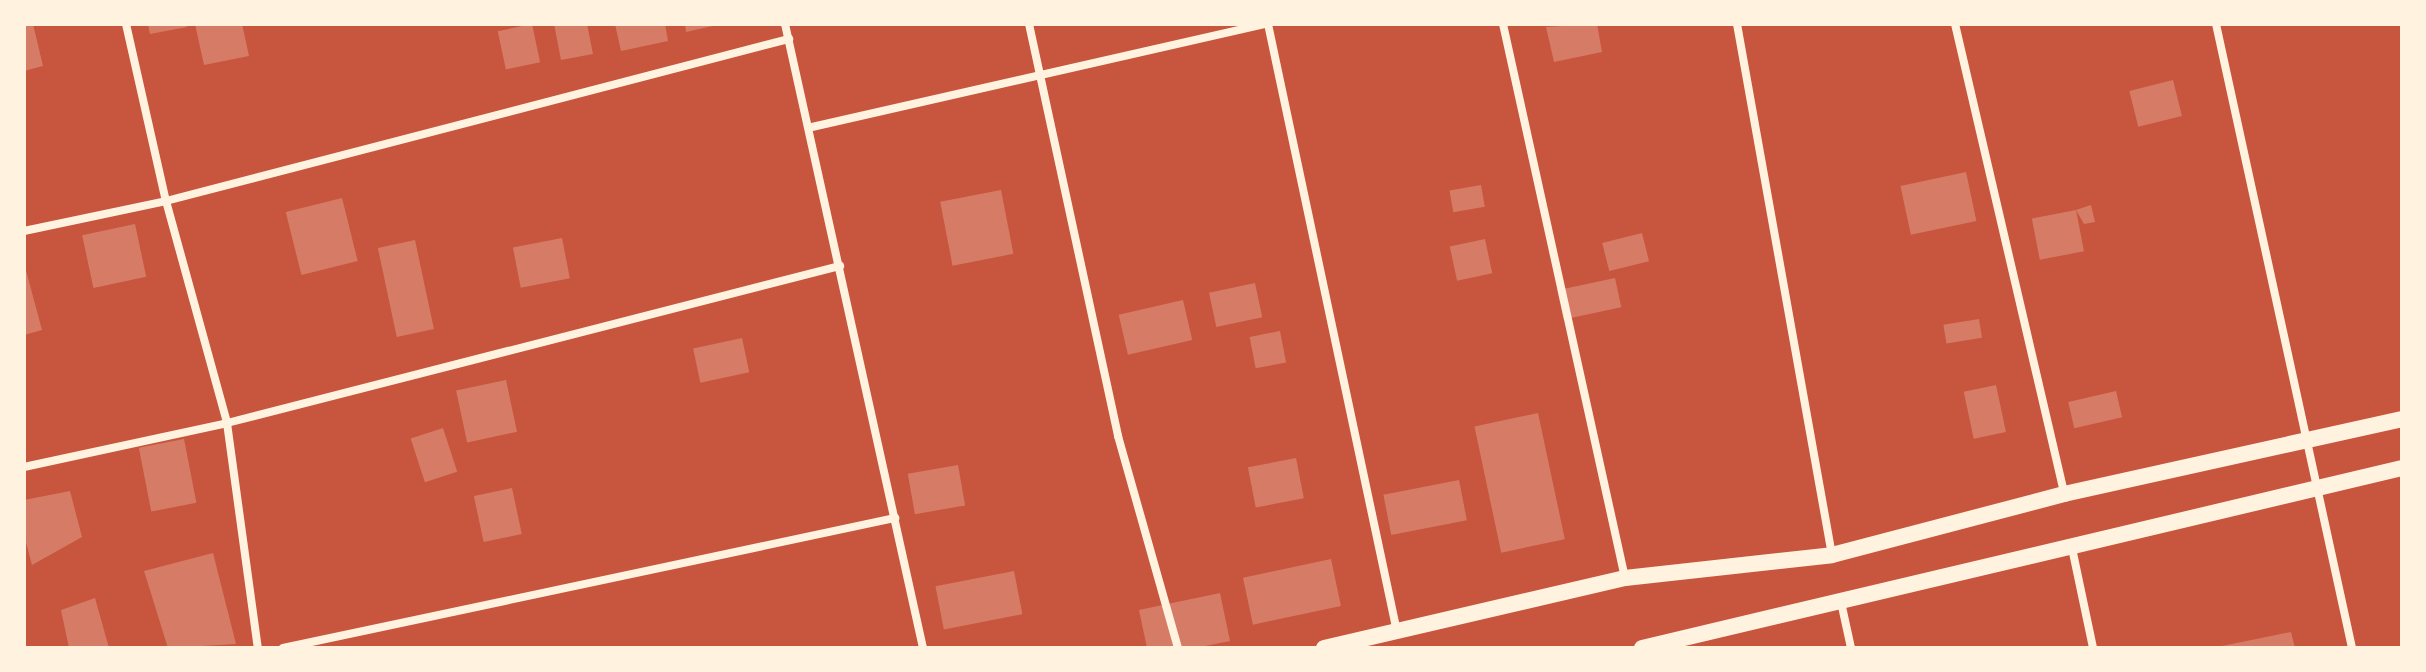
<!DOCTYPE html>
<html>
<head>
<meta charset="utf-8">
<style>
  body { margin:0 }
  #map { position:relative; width:2426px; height:672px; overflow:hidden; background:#c8553d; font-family:Inter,sans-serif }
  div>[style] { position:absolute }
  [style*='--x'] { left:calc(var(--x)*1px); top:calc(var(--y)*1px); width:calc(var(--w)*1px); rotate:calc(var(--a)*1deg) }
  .building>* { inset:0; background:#d67c66; transform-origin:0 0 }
  .minor>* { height:8px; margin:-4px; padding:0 4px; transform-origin:4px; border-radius:4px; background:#fff3e0 }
  .secondary>* { height:16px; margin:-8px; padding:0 8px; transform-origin:8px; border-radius:8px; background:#fff3e0 }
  span { translate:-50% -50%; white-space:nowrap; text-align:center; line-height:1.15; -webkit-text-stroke:8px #fff3e0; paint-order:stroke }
  .frame { position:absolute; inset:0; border:26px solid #fff3e0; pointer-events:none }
</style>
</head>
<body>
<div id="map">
  <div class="building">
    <i style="clip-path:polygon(24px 24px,33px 24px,43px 66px,24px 71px)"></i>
    <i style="clip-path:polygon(148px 24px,186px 24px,187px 27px,150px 34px)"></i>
    <i style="clip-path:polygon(195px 24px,242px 24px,249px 56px,204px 65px)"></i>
    <i style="left:532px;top:24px;width:39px;height:35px;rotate:78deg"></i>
    <i style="clip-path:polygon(554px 24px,587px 24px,593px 54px,561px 60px)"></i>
    <i style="clip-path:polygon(615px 24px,665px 24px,668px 41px,621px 51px)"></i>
    <i style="clip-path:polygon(685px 24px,717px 24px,717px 25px,686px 32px)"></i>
    <i style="clip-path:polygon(1597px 24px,1602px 52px,1554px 62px,1546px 27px)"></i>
    <i style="left:2173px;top:80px;width:37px;height:45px;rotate:76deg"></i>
    <i style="left:1966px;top:172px;width:50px;height:67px;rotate:78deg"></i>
    <i style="left:1481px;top:185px;width:22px;height:32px;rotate:80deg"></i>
    <i style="left:1001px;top:190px;width:65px;height:62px;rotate:79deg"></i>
    <i style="left:342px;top:198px;width:65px;height:58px;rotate:76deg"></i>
    <i style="clip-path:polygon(2091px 205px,2095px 222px,2084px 224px,2076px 210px)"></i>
    <i style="left:2076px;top:210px;width:42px;height:45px;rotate:79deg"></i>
    <i style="left:135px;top:224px;width:54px;height:54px;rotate:78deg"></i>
    <i style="left:1642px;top:233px;width:29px;height:41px;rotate:76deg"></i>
    <i style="left:562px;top:238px;width:41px;height:50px;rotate:79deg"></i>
    <i style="left:1485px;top:239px;width:35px;height:36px;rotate:78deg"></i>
    <i style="left:415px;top:240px;width:91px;height:38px;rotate:78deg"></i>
    <i style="clip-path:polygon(24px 263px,42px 330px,24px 335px)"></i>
    <i style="left:1615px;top:278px;width:30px;height:59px;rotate:78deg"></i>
    <i style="left:1255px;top:283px;width:35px;height:47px;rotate:78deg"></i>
    <i style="left:1183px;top:300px;width:41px;height:66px;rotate:77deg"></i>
    <i style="left:1979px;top:319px;width:19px;height:36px;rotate:81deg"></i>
    <i style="left:1280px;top:331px;width:32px;height:31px;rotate:79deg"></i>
    <i style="left:742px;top:338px;width:35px;height:50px;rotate:78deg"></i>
    <i style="left:506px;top:380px;width:53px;height:51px;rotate:78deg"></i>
    <i style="left:1996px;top:385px;width:48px;height:33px;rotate:78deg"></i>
    <i style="left:2116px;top:391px;width:27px;height:49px;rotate:77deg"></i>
    <i style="left:1538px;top:413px;width:129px;height:65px;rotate:78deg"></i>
    <i style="left:443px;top:428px;width:46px;height:34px;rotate:72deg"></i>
    <i style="left:184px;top:439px;width:65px;height:46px;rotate:79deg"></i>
    <i style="left:1296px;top:458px;width:41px;height:49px;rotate:79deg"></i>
    <i style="left:958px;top:465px;width:41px;height:51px;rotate:80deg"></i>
    <i style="left:1459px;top:480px;width:41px;height:77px;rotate:79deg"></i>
    <i style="left:512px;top:488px;width:47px;height:39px;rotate:78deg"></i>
    <i style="clip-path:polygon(70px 491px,82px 537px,32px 565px,24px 535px,24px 500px)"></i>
    <i style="clip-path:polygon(213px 553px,236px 644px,168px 648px,144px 571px)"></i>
    <i style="left:1331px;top:559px;width:48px;height:90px;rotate:78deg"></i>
    <i style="left:1014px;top:571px;width:44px;height:80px;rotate:79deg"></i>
    <i style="clip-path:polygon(1220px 593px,1230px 641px,1195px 648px,1147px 648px,1139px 610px)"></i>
    <i style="clip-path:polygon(95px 598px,109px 648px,69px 648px,61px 610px)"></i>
    <i style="clip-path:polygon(2291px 632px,2295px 648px,2217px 648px,2217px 647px)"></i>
  </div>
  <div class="minor">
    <i style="--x:126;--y:24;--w:181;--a:77.3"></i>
    <i style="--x:166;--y:201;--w:230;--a:74.6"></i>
    <i style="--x:227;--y:423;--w:227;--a:82.2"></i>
    <i style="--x:785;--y:24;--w:639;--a:77.53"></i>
    <i style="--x:1029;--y:24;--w:422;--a:77.8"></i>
    <i style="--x:1118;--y:436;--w:220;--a:74.2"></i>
    <i style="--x:1268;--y:24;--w:622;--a:78.02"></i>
    <i style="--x:1503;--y:24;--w:567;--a:77.58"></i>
    <i style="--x:1737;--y:24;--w:539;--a:79.86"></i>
    <i style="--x:1955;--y:24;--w:482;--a:76.9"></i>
    <i style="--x:2216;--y:24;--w:639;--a:77.7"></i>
    <i style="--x:812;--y:127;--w:464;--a:-12.8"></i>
    <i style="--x:24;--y:231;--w:145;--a:-11.9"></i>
    <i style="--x:166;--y:201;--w:644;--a:-14.58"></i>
    <i style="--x:24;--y:467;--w:208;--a:-12.2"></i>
    <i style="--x:227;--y:423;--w:633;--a:-14.37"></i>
    <i style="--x:2072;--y:548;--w:102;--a:78.1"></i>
    <i style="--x:1841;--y:602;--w:47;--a:77.7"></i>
    <i style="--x:283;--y:648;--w:626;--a:-11.99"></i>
  </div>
  <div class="secondary">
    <i style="--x:1324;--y:648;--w:309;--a:-13.1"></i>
    <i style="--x:1625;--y:578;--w:208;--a:-6.3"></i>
    <i style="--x:1832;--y:555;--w:240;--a:-14.7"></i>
    <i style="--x:2064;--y:494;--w:346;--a:-12.5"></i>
    <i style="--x:1642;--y:648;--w:781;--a:-13.32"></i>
  </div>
  <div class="frame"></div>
</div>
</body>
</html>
